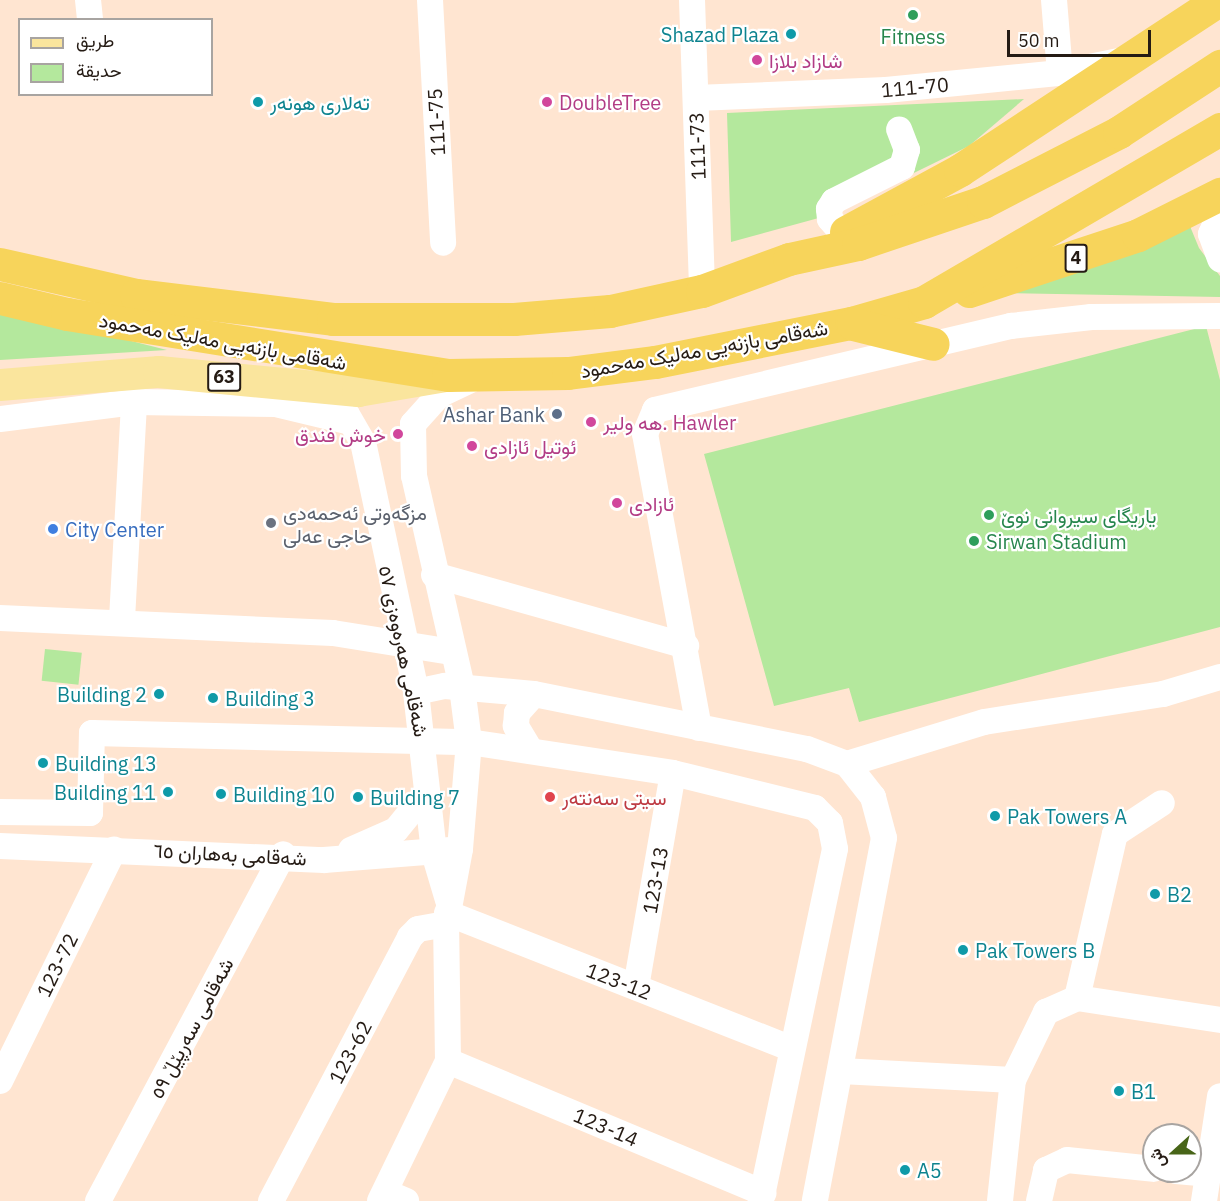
<!DOCTYPE html>
<html>
<head>
<meta charset="utf-8">
<style>
  body { margin:0 }
  #map { position:relative; width:1220px; height:1201px; overflow:hidden; background:#ffe5d1; font-family:"IBM Plex Sans",Vazirmatn,sans-serif }
  div>[style] { position:absolute }
  [style*='--x'] { left:calc(var(--x)*1px); top:calc(var(--y)*1px); width:calc(var(--w)*1px); rotate:calc(var(--a)*1deg) }
  .green>* { inset:0; background:#b4e89d; transform-origin:0 0 }
  .minor>* { height:26px; margin:-13px; padding:0 13px; transform-origin:13px; border-radius:13px; background:#fff }
  .major>* { height:32px; margin:-16px; padding:0 16px; transform-origin:16px; border-radius:16px; background:#fae59d }
  .highway>* { height:33px; margin:-16.5px; padding:0 16.5px; transform-origin:16.5px; border-radius:16.5px; background:#f7d45b }
  .dots>* { width:16px; height:16px; translate:-50% -50%; box-sizing:border-box; border:3px solid #fff; border-radius:50% }
  span { translate:-50% -50%; white-space:nowrap; text-align:center; line-height:1.15; -webkit-text-stroke:4.5px #fff; paint-order:stroke }
  .shield-label span { padding:2px 4px; background:#fff; border:2px solid; border-radius:4px; -webkit-text-stroke-width:0 }
  .shield-label { font-size:18px; color:#251b14; font-weight:700 }
  .culture-label { font-size:20px; color:#0d838f }
  .right { translate:-100% -50%; text-align:right }
  .left { translate:0 -50%; text-align:left }
  .leisure-label { font-size:20px; color:#27864d }
  .hotel-label { font-size:20px; color:#b23c85 }
  .street-label { font-size:20px; color:#251b14 }
  .service-label { font-size:20px; color:#4e5e75 }
  .worship-label { font-size:20px; color:#5b616d }
  .shop-label { font-size:20px; color:#366cbe }
  .health-label { font-size:20px; color:#be3a42 }
  .legend { position:absolute; left:18px; top:18px; width:195px; height:78px; box-sizing:border-box; background:#fff; border:2px solid #a8a4a1; margin:0; padding:8px 10px; list-style:none; font-size:18px; color:#251b14 }
  .legend li { display:flex; align-items:center; gap:12px; height:30px }
  .legend b { width:30px; border:2px solid #a8a4a1 }
  .north { position:absolute; left:1142px; top:1123px; width:60px; height:60px; box-sizing:border-box; background:#fff; border:2px solid #a8a4a1; border-radius:50%; rotate:249deg; font-size:16px; font-weight:700; line-height:24px; text-align:center; color:#251b14 }
  .north::after { content:''; display:block; margin:auto; width:21px; height:27px; background:#486518; clip-path:polygon(50% 0,100% 100%,50% 72%,0 100%) }
  .scale { position:absolute; left:1007px; top:30px; width:144px; height:27px; box-sizing:border-box; border:3px solid #251b14; border-top:0; padding-left:8px; font-size:18px; line-height:21px; white-space:nowrap; color:#251b14; -webkit-text-stroke:4px #fff; paint-order:stroke }
</style>
</head>
<body>
<div id="map">
  <div class="green">
    <i style="clip-path:polygon(1024px 99px,969px 146px,826px 216px,731px 242px,727px 113px)"></i>
    <i style="clip-path:polygon(1187px 219px,1199px 248px,1220px 276px,1220px 297px,1002px 293px)"></i>
    <i style="clip-path:polygon(0 308px,167px 350px,0 360px)"></i>
    <i style="clip-path:polygon(1206px 326px,1220px 380px,1220px 627px,859px 722px,849px 688px,774px 706px,704px 454px)"></i>
    <i style="left:45px;top:649px;width:37px;height:32px;rotate:6deg"></i>
  </div>
  <div class="minor">
    <i style="--x:88;--y:0;--w:20;--a:84"></i>
    <i style="--x:430;--y:0;--w:243;--a:86.9"></i>
    <i style="--x:692;--y:0;--w:291;--a:88"></i>
    <i style="--x:1054;--y:0;--w:73;--a:85.3"></i>
    <i style="--x:696;--y:98;--w:190;--a:-2.4"></i>
    <i style="--x:886;--y:90;--w:175;--a:-5.6"></i>
    <i style="--x:1060;--y:73;--w:60;--a:-11.5"></i>
    <i style="--x:1220;--y:213;--w:23;--a:113"></i>
    <i style="--x:1211;--y:234;--w:27;--a:70"></i>
    <i style="--x:843;--y:234;--w:20;--a:-131"></i>
    <i style="--x:830;--y:219;--w:10;--a:-96"></i>
    <i style="--x:829;--y:209;--w:9;--a:-58"></i>
    <i style="--x:834;--y:201;--w:76;--a:-26.6"></i>
    <i style="--x:902;--y:167;--w:18;--a:-74"></i>
    <i style="--x:907;--y:150;--w:22;--a:-111"></i>
    <i style="--x:313;--y:386;--w:43;--a:39.3"></i>
    <i style="--x:346;--y:413;--w:34;--a:60"></i>
    <i style="--x:363;--y:442;--w:256;--a:78"></i>
    <i style="--x:416;--y:692;--w:162;--a:83.6"></i>
    <i style="--x:434;--y:853;--w:49;--a:73.4"></i>
    <i style="--x:0;--y:419;--w:135;--a:-7.2"></i>
    <i style="--x:134;--y:402;--w:142;--a:0.8"></i>
    <i style="--x:276;--y:404;--w:73;--a:13.5"></i>
    <i style="--x:434;--y:575;--w:262;--a:15.7"></i>
    <i style="--x:0;--y:618;--w:333;--a:2.6"></i>
    <i style="--x:333;--y:633;--w:121;--a:9.1"></i>
    <i style="--x:122;--y:619;--w:217;--a:-86.8"></i>
    <i style="--x:416;--y:692;--w:30;--a:-12"></i>
    <i style="--x:445;--y:686;--w:89;--a:5.1"></i>
    <i style="--x:534;--y:694;--w:278;--a:11.4"></i>
    <i style="--x:807;--y:749;--w:43;--a:20.6"></i>
    <i style="--x:847;--y:764;--w:42;--a:51.8"></i>
    <i style="--x:873;--y:797;--w:42;--a:75"></i>
    <i style="--x:884;--y:838;--w:369;--a:100.8"></i>
    <i style="--x:699;--y:728;--w:299;--a:-100.4"></i>
    <i style="--x:645;--y:434;--w:26;--a:-67"></i>
    <i style="--x:655;--y:410;--w:366;--a:-13.3"></i>
    <i style="--x:1011;--y:326;--w:81;--a:-6.4"></i>
    <i style="--x:1091;--y:317;--w:129;--a:-0.4"></i>
    <i style="--x:529;--y:748;--w:26;--a:-121"></i>
    <i style="--x:516;--y:726;--w:13;--a:-86"></i>
    <i style="--x:517;--y:713;--w:25;--a:-48"></i>
    <i style="--x:847;--y:764;--w:143;--a:-17"></i>
    <i style="--x:984;--y:722;--w:181;--a:-8.9"></i>
    <i style="--x:1163;--y:694;--w:59;--a:-16.6"></i>
    <i style="--x:0;--y:812;--w:90;--a:0.6"></i>
    <i style="--x:90;--y:813;--w:80;--a:-88.6"></i>
    <i style="--x:92;--y:733;--w:377;--a:1.4"></i>
    <i style="--x:469;--y:742;--w:206;--a:8.6"></i>
    <i style="--x:673;--y:773;--w:146;--a:13.8"></i>
    <i style="--x:815;--y:808;--w:21;--a:45"></i>
    <i style="--x:830;--y:823;--w:26;--a:79"></i>
    <i style="--x:835;--y:849;--w:360;--a:101.9"></i>
    <i style="--x:0;--y:846;--w:324;--a:2.5"></i>
    <i style="--x:324;--y:860;--w:127;--a:-4.5"></i>
    <i style="--x:351;--y:850;--w:49;--a:-24"></i>
    <i style="--x:396;--y:830;--w:49;--a:-50.8"></i>
    <i style="--x:447;--y:913;--w:371;--a:21.5"></i>
    <i style="--x:636;--y:987;--w:217;--a:-80.2"></i>
    <i style="--x:1077;--y:998;--w:168;--a:-77"></i>
    <i style="--x:1115;--y:834;--w:56;--a:-33.4"></i>
    <i style="--x:448;--y:1061;--w:342;--a:22.7"></i>
    <i style="--x:841;--y:1071;--w:172;--a:3"></i>
    <i style="--x:0;--y:1081;--w:258;--a:-63.8"></i>
    <i style="--x:1176;--y:1171;--w:32;--a:5"></i>
    <i style="--x:385;--y:1192;--w:23;--a:23"></i>
    <i style="--x:98;--y:1201;--w:393;--a:-61.9"></i>
    <i style="--x:271;--y:1201;--w:298;--a:-62.2"></i>
    <i style="--x:410;--y:937;--w:11;--a:-45"></i>
    <i style="--x:418;--y:929;--w:28;--a:-10"></i>
    <i style="--x:380;--y:1201;--w:156;--a:-64.1"></i>
    <i style="--x:448;--y:1061;--w:137;--a:-90.8"></i>
    <i style="--x:446;--y:924;--w:76;--a:-79.4"></i>
    <i style="--x:460;--y:849;--w:107;--a:-85.2"></i>
    <i style="--x:469;--y:742;--w:55;--a:-97.3"></i>
    <i style="--x:462;--y:687;--w:216;--a:-102.8"></i>
    <i style="--x:414;--y:476;--w:52;--a:-91.1"></i>
    <i style="--x:413;--y:424;--w:39;--a:-48"></i>
    <i style="--x:439;--y:395;--w:42;--a:-25.3"></i>
    <i style="--x:1000;--y:1201;--w:122;--a:-83.9"></i>
    <i style="--x:1013;--y:1080;--w:76;--a:-64.1"></i>
    <i style="--x:1046;--y:1012;--w:34;--a:-24"></i>
    <i style="--x:1077;--y:998;--w:145;--a:8.7"></i>
    <i style="--x:1039;--y:1201;--w:32;--a:-77"></i>
    <i style="--x:1046;--y:1170;--w:23;--a:-25"></i>
    <i style="--x:1067;--y:1160;--w:87;--a:5.9"></i>
    <i style="--x:1204;--y:1201;--w:106;--a:-81.3"></i>
  </div>
  <div class="major">
    <i style="--x:0;--y:385;--w:160;--a:-4.7"></i>
    <i style="--x:159;--y:372;--w:200;--a:5.5"></i>
    <i style="--x:358;--y:391;--w:89;--a:-9.7"></i>
  </div>
  <div class="highway">
    <i style="--x:846;--y:232;--w:130;--a:-28.5"></i>
    <i style="--x:960;--y:170;--w:310;--a:-33.3"></i>
    <i style="--x:0;--y:264;--w:139;--a:12.8"></i>
    <i style="--x:136;--y:295;--w:198;--a:6.9"></i>
    <i style="--x:333;--y:319;--w:181;--a:0"></i>
    <i style="--x:514;--y:319;--w:96;--a:-4.8"></i>
    <i style="--x:610;--y:311;--w:94;--a:-12.3"></i>
    <i style="--x:702;--y:291;--w:93;--a:-20.2"></i>
    <i style="--x:789;--y:259;--w:71;--a:-12.3"></i>
    <i style="--x:858;--y:244;--w:132;--a:-18.6"></i>
    <i style="--x:983;--y:202;--w:153;--a:-27.2"></i>
    <i style="--x:1119;--y:132;--w:121;--a:-33.2"></i>
    <i style="--x:969;--y:291;--w:178;--a:-18.3"></i>
    <i style="--x:1138;--y:235;--w:92;--a:-26.6"></i>
    <i style="--x:0;--y:298;--w:69;--a:13.4"></i>
    <i style="--x:67;--y:314;--w:386;--a:9.1"></i>
    <i style="--x:448;--y:375;--w:120;--a:-1"></i>
    <i style="--x:568;--y:373;--w:88;--a:-7.2"></i>
    <i style="--x:655;--y:362;--w:200;--a:-11.3"></i>
    <i style="--x:851;--y:323;--w:76;--a:-16"></i>
    <i style="--x:924;--y:302;--w:343;--a:-30.3"></i>
    <i style="--x:853;--y:324;--w:82;--a:14"></i>
  </div>
  <div class="dots">
    <i style="left:913px;top:15px;background:#2e9e5b"></i>
    <i style="left:791px;top:34px;background:#0f9aa8"></i>
    <i style="left:757px;top:60px;background:#d1479c"></i>
    <i style="left:258px;top:102px;background:#0f9aa8"></i>
    <i style="left:547px;top:102px;background:#d1479c"></i>
    <i style="left:557px;top:414px;background:#5c6f8a"></i>
    <i style="left:591px;top:422px;background:#d1479c"></i>
    <i style="left:398px;top:434px;background:#d1479c"></i>
    <i style="left:472px;top:446px;background:#d1479c"></i>
    <i style="left:617px;top:503px;background:#d1479c"></i>
    <i style="left:989px;top:515px;background:#2e9e5b"></i>
    <i style="left:271px;top:523px;background:#6b7280"></i>
    <i style="left:53px;top:529px;background:#3f7fe0"></i>
    <i style="left:974px;top:541px;background:#2e9e5b"></i>
    <i style="left:159px;top:694px;background:#0f9aa8"></i>
    <i style="left:213px;top:698px;background:#0f9aa8"></i>
    <i style="left:43px;top:763px;background:#0f9aa8"></i>
    <i style="left:168px;top:792px;background:#0f9aa8"></i>
    <i style="left:221px;top:794px;background:#0f9aa8"></i>
    <i style="left:358px;top:797px;background:#0f9aa8"></i>
    <i style="left:550px;top:797px;background:#e0444e"></i>
    <i style="left:995px;top:816px;background:#0f9aa8"></i>
    <i style="left:1155px;top:894px;background:#0f9aa8"></i>
    <i style="left:963px;top:950px;background:#0f9aa8"></i>
    <i style="left:1119px;top:1091px;background:#0f9aa8"></i>
    <i style="left:905px;top:1170px;background:#0f9aa8"></i>
  </div>
  <div class="shield-label">
    <span style="left:1076px;top:258px">4</span>
    <span style="left:224px;top:377px">63</span>
  </div>
  <div class="culture-label">
    <span class="right" style="left:779px;top:34px">Shazad Plaza</span>
    <span class="left" style="left:270px;top:102px">تەلاری هونەر</span>
    <span class="right" style="left:147px;top:694px">Building 2</span>
    <span class="left" style="left:225px;top:698px">Building 3</span>
    <span class="left" style="left:55px;top:763px">Building 13</span>
    <span class="right" style="left:156px;top:792px">Building 11</span>
    <span class="left" style="left:233px;top:794px">Building 10</span>
    <span class="left" style="left:370px;top:797px">Building 7</span>
    <span class="left" style="left:1007px;top:816px">Pak Towers A</span>
    <span class="left" style="left:1167px;top:894px">B2</span>
    <span class="left" style="left:975px;top:950px">Pak Towers B</span>
    <span class="left" style="left:1131px;top:1091px">B1</span>
    <span class="left" style="left:917px;top:1170px">A5</span>
  </div>
  <div class="leisure-label">
    <span style="left:913px;top:36px">Fitness</span>
    <span class="left" style="left:1001px;top:515px">یاریگای سیروانی نوێ</span>
    <span class="left" style="left:986px;top:541px">Sirwan Stadium</span>
  </div>
  <div class="hotel-label">
    <span class="left" style="left:769px;top:60px">شازاد بلازا</span>
    <span class="left" style="left:559px;top:102px">DoubleTree</span>
    <span class="left" style="left:603px;top:422px">هه ولير. Hawler</span>
    <span class="right" style="left:386px;top:434px">خوش فندق</span>
    <span class="left" style="left:484px;top:446px">ئوتیل ئازادی</span>
    <span class="left" style="left:629px;top:503px">ئازادی</span>
  </div>
  <div class="street-label">
    <span style="left:915px;top:87px;rotate:-5deg">111-70</span>
    <span style="left:436px;top:122px;rotate:-93deg">111-75</span>
    <span style="left:697px;top:146px;rotate:-92deg">111-73</span>
    <span style="left:223px;top:341px;rotate:10deg">شەقامی بازنەیی مەلیک مەحمود</span>
    <span style="left:704px;top:349px;rotate:-10deg">شەقامی بازنەیی مەلیک مەحمود</span>
    <span style="left:404px;top:651px;rotate:78deg">شەقامی هەرەوەزی ٥٧</span>
    <span style="left:230px;top:854px;rotate:3deg">شەقامی بەهاران ٦٥</span>
    <span style="left:655px;top:880px;rotate:-80deg">123-13</span>
    <span style="left:57px;top:965px;rotate:-64deg">123-72</span>
    <span style="left:619px;top:981px;rotate:21deg">123-12</span>
    <span style="left:191px;top:1028px;rotate:-62deg">شەقامی سەرپێڵ ٥٩</span>
    <span style="left:350px;top:1052px;rotate:-62deg">123-62</span>
    <span style="left:606px;top:1127px;rotate:23deg">123-14</span>
  </div>
  <div class="service-label">
    <span class="right" style="left:545px;top:414px">Ashar Bank</span>
  </div>
  <div class="worship-label">
    <span class="left" style="left:283px;top:524px">مزگەوتی ئەحمەدی<br>حاجی عەلی</span>
  </div>
  <div class="shop-label">
    <span class="left" style="left:65px;top:529px">City Center</span>
  </div>
  <div class="health-label">
    <span class="left" style="left:562px;top:797px">سیتی سەنتەر</span>
  </div>
  <ul class="legend">
  <li><b style="height:8px;background:#fae59d"></b>طريق</li>
  <li><b style="height:16px;background:#b4e89d"></b>حديقة</li>
  </ul>
  <div class="north">ش</div>
  <div class="scale">50 m</div>
</div>
</body>
</html>
